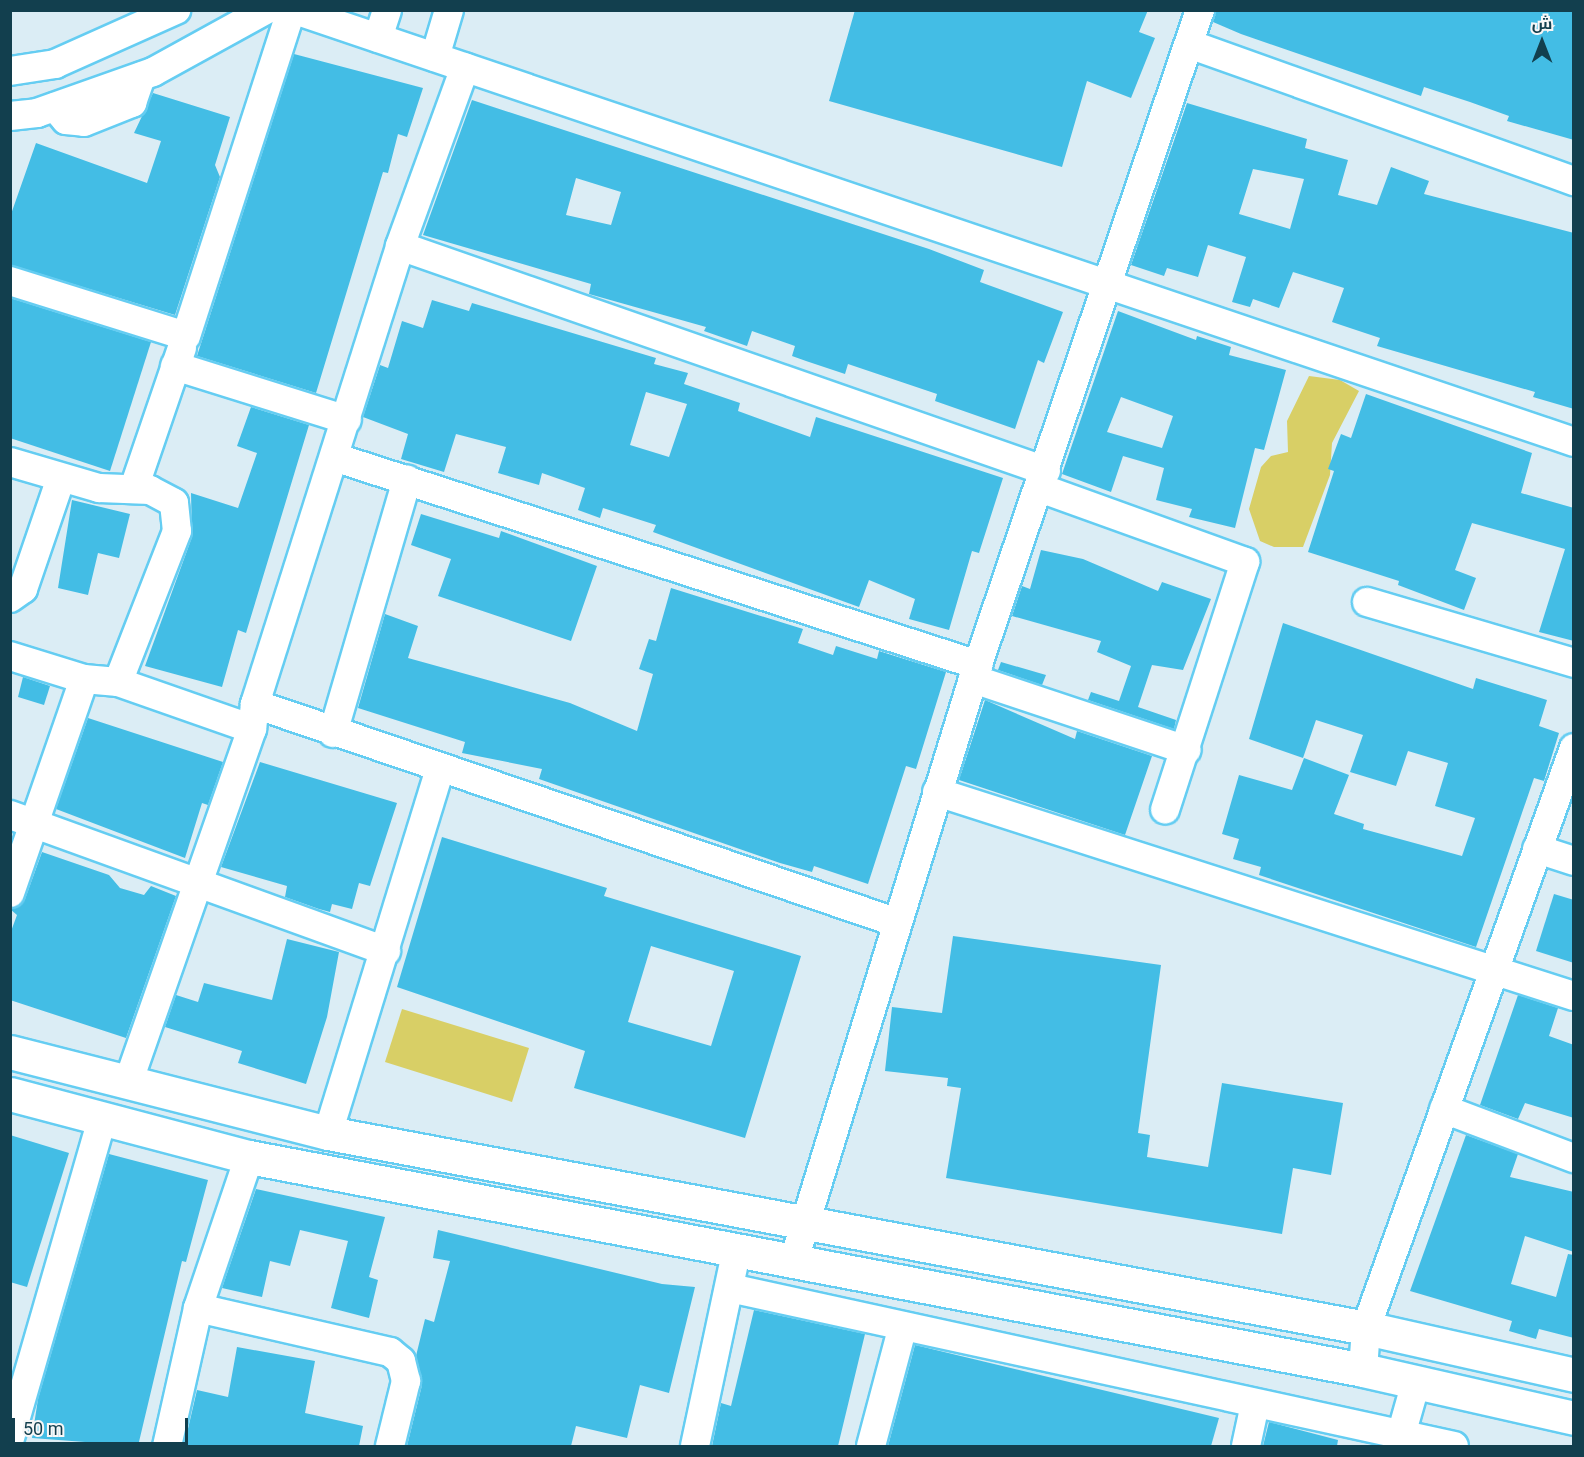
<!DOCTYPE html>
<html>
<head>
<meta charset="utf-8">
<style>
	body { margin:0 }
	#map { position:relative; width:1584px; height:1457px; overflow:hidden; background:#dbedf5; font-family:Roboto,Cairo,sans-serif }
	div>[style] { position:absolute }
	[style*='--x'] { left:calc(var(--x)*1px); top:calc(var(--y)*1px); width:calc(var(--w)*1px); rotate:calc(var(--a)*1deg) }
	.green>* { inset:0; background:#d8cf66 }
	.building>* { inset:0; background:#43bde5 }
	.roads { filter:drop-shadow(2px 0 #65cdf2) drop-shadow(-2px 0 #65cdf2) drop-shadow(0 2px #65cdf2) drop-shadow(0 -2px #65cdf2) }
	.minor>* { height:28px; margin:-14px; padding:0 14px; transform-origin:14px; border-radius:14px; background:#fff }
	.major>* { height:33px; margin:-16.5px; padding:0 16.5px; transform-origin:16.5px; border-radius:16.5px; background:#fff }
	span { translate:-50% -50%; white-space:nowrap; text-align:center; line-height:1.15; -webkit-text-stroke:6px #f7f7f7; paint-order:stroke }
	.frame { position:absolute; inset:0; border:12px solid #123f4e; pointer-events:none }
	.north { position:absolute; left:1512px; top:12px; width:60px; height:60px; -webkit-text-stroke:4px #f7f7f7; paint-order:stroke; rotate:0deg; font-size:16px; font-weight:700; line-height:24px; text-align:center; color:#123f4e }
	.north::after { content:''; display:block; margin:auto; width:21px; height:27px; background:#123f4e; clip-path:polygon(50% 0,100% 100%,50% 72%,0 100%) }
	.scale { position:absolute; left:12px; top:1418px; width:176px; height:27px; box-sizing:border-box; border:3px solid #123f4e; border-top:0; padding-left:8px; font-size:18px; line-height:21px; white-space:nowrap; color:#123f4e; -webkit-text-stroke:4px #f7f7f7; paint-order:stroke }
</style>
</head>
<body>
<div id="map">
	<div class="green">
		<i style="clip-path:polygon(1309px 376px,1340px 380px,1359px 391px,1332px 443px,1330px 475px,1303px 547px,1274px 547px,1260px 541px,1249px 509px,1261px 467px,1271px 456px,1288px 452px,1287px 421px)"></i>
		<i style="clip-path:polygon(402px 1009px,529px 1048px,512px 1102px,385px 1062px)"></i>
	</div>
	<div class="building">
		<i style="clip-path:polygon(855px 10px,1148px 10px,1139px 32px,1155px 38px,1131px 98px,1087px 81px,1062px 167px,829px 101px)"></i>
		<i style="clip-path:polygon(1216px 10px,1574px 10px,1574px 140px,1507px 121px,1509px 116px,1470px 102px,1424px 87px,1421px 96px,1241px 34px,1213px 22px)"></i>
		<i style="clip-path:polygon(294px 54px,423px 88px,407px 137px,398px 134px,388px 173px,383px 172px,316px 393px,197px 356px)"></i>
		<i style="clip-path:polygon(153px 93px,230px 117px,215px 165px,220px 177px,175px 315px,10px 265px,10px 217px,36px 143px,147px 183px,161px 141px,134px 133px)"></i>
		<i style="clip-path:polygon(evenodd,472px 100px,929px 249px,984px 270px,980px 282px,1063px 312px,1044px 363px,1038px 360px,1015px 429px,935px 401px,937px 394px,848px 364px,845px 374px,806px 361px,792px 356px,795px 346px,752px 331px,747px 346px,704px 331px,706px 327px,589px 294px,591px 284px,423px 235px,472px 100px,576px 178px,621px 192px,611px 225px,566px 215px,576px 178px)"></i>
		<i style="clip-path:polygon(evenodd,1187px 103px,1307px 139px,1305px 148px,1348px 160px,1338px 195px,1377px 205px,1391px 167px,1429px 181px,1424px 194px,1574px 233px,1574px 409px,1533px 397px,1535px 392px,1377px 346px,1380px 338px,1332px 322px,1344px 288px,1293px 272px,1279px 308px,1253px 299px,1250px 307px,1232px 302px,1246px 257px,1208px 245px,1198px 277px,1167px 268px,1164px 276px,1131px 265px,1187px 103px,1253px 169px,1304px 179px,1290px 229px,1239px 214px,1253px 169px)"></i>
		<i style="clip-path:polygon(10px 298px,151px 342px,110px 471px,10px 438px)"></i>
		<i style="clip-path:polygon(evenodd,432px 300px,469px 311px,472px 303px,656px 358px,654px 364px,688px 373px,684px 384px,740px 403px,738px 411px,810px 437px,816px 417px,1003px 478px,979px 553px,972px 551px,949px 630px,909px 619px,915px 599px,869px 580px,859px 607px,653px 532px,656px 525px,603px 508px,600px 518px,578px 510px,585px 488px,542px 473px,539px 485px,498px 473px,506px 447px,456px 434px,444px 472px,401px 459px,408px 434px,363px 417px,380px 365px,388px 368px,402px 321px,423px 328px,432px 300px,646px 392px,687px 404px,669px 457px,630px 445px,646px 392px)"></i>
		<i style="clip-path:polygon(evenodd,1118px 311px,1196px 340px,1197px 336px,1231px 347px,1229px 355px,1286px 370px,1264px 450px,1255px 448px,1235px 528px,1189px 517px,1192px 509px,1156px 500px,1164px 468px,1123px 456px,1111px 492px,1062px 474px,1118px 311px,1121px 397px,1173px 416px,1162px 448px,1107px 432px,1121px 397px)"></i>
		<i style="clip-path:polygon(1366px 394px,1532px 453px,1521px 493px,1574px 508px,1574px 641px,1539px 632px,1565px 549px,1472px 523px,1455px 570px,1476px 578px,1464px 610px,1398px 585px,1399px 581px,1308px 552px,1334px 471px,1328px 469px,1341px 434px,1351px 438px)"></i>
		<i style="clip-path:polygon(251px 407px,309px 425px,246px 633px,238px 630px,222px 687px,145px 666px,192px 537px,191px 493px,238px 508px,257px 453px,237px 446px)"></i>
		<i style="clip-path:polygon(72px 500px,130px 514px,119px 558px,98px 553px,88px 595px,58px 588px)"></i>
		<i style="clip-path:polygon(421px 514px,499px 538px,501px 531px,597px 566px,571px 641px,438px 596px,451px 559px,411px 545px)"></i>
		<i style="clip-path:polygon(1041px 550px,1083px 559px,1158px 591px,1162px 582px,1211px 599px,1183px 670px,1152px 665px,1138px 707px,1176px 720px,1174px 729px,1088px 700px,1091px 692px,1119px 701px,1131px 666px,1097px 652px,1101px 641px,1012px 616px,1022px 586px,1030px 589px)"></i>
		<i style="clip-path:polygon(671px 588px,803px 629px,798px 643px,833px 655px,836px 646px,877px 659px,879px 651px,946px 672px,916px 769px,906px 766px,868px 884px,814px 866px,812px 872px,780px 863px,539px 779px,542px 769px,462px 753px,465px 742px,358px 708px,385px 614px,418px 626px,408px 658px,570px 703px,637px 731px,653px 674px,639px 669px,649px 639px,656px 641px)"></i>
		<i style="clip-path:polygon(1283px 623px,1473px 689px,1476px 678px,1547px 700px,1539px 726px,1559px 733px,1544px 781px,1534px 778px,1476px 947px,1259px 875px,1261px 867px,1233px 859px,1239px 839px,1222px 834px,1239px 775px,1292px 790px,1304px 758px,1349px 775px,1334px 814px,1364px 824px,1363px 829px,1462px 856px,1475px 818px,1435px 806px,1448px 763px,1408px 751px,1396px 786px,1350px 772px,1363px 735px,1316px 720px,1303px 758px,1249px 739px)"></i>
		<i style="clip-path:polygon(1001px 662px,1046px 675px,1042px 685px,998px 670px)"></i>
		<i style="clip-path:polygon(23px 677px,50px 686px,44px 705px,18px 697px)"></i>
		<i style="clip-path:polygon(985px 700px,1075px 739px,1077px 731px,1152px 756px,1125px 835px,959px 780px)"></i>
		<i style="clip-path:polygon(88px 718px,223px 762px,208px 805px,202px 803px,185px 858px,56px 809px)"></i>
		<i style="clip-path:polygon(260px 762px,397px 803px,370px 886px,359px 883px,352px 909px,332px 904px,330px 912px,319px 909px,285px 897px,287px 886px,221px 867px)"></i>
		<i style="clip-path:polygon(evenodd,442px 837px,607px 888px,604px 896px,801px 956px,745px 1138px,574px 1088px,585px 1051px,397px 987px,442px 837px,651px 946px,734px 971px,711px 1046px,628px 1022px,651px 946px)"></i>
		<i style="clip-path:polygon(42px 852px,109px 875px,120px 888px,144px 895px,151px 886px,176px 896px,126px 1038px,10px 1000px,10px 934px,17px 915px,10px 909px,25px 899px)"></i>
		<i style="clip-path:polygon(1554px 894px,1574px 900px,1574px 963px,1536px 951px)"></i>
		<i style="clip-path:polygon(953px 936px,1161px 965px,1138px 1133px,1150px 1135px,1147px 1157px,1208px 1167px,1222px 1083px,1343px 1103px,1331px 1175px,1293px 1168px,1282px 1234px,946px 1178px,961px 1088px,947px 1086px,948px 1078px,885px 1071px,892px 1007px,942px 1013px)"></i>
		<i style="clip-path:polygon(287px 939px,339px 952px,327px 1017px,306px 1084px,238px 1063px,242px 1051px,165px 1027px,176px 995px,198px 1002px,204px 983px,272px 1000px)"></i>
		<i style="clip-path:polygon(1518px 995px,1558px 1008px,1549px 1036px,1574px 1045px,1574px 1118px,1525px 1103px,1518px 1119px,1480px 1105px)"></i>
		<i style="clip-path:polygon(10px 1135px,69px 1153px,27px 1287px,10px 1282px)"></i>
		<i style="clip-path:polygon(1466px 1135px,1518px 1154px,1510px 1177px,1574px 1192px,1574px 1252px,1525px 1236px,1511px 1284px,1556px 1297px,1568px 1254px,1574px 1255px,1574px 1338px,1539px 1329px,1536px 1339px,1509px 1331px,1512px 1321px,1410px 1291px)"></i>
		<i style="clip-path:polygon(109px 1154px,208px 1180px,186px 1262px,182px 1261px,138px 1446px,32px 1438px,38px 1399px)"></i>
		<i style="clip-path:polygon(256px 1189px,385px 1217px,369px 1277px,378px 1280px,369px 1318px,331px 1308px,348px 1241px,300px 1230px,290px 1266px,270px 1261px,262px 1297px,222px 1288px)"></i>
		<i style="clip-path:polygon(438px 1230px,662px 1284px,695px 1287px,669px 1393px,640px 1385px,627px 1438px,576px 1426px,571px 1446px,407px 1446px,422px 1385px,416px 1356px,425px 1319px,434px 1322px,450px 1261px,433px 1258px)"></i>
		<i style="clip-path:polygon(754px 1310px,865px 1334px,838px 1446px,712px 1446px,721px 1403px,731px 1406px)"></i>
		<i style="clip-path:polygon(915px 1345px,1219px 1418px,1211px 1446px,888px 1446px)"></i>
		<i style="clip-path:polygon(237px 1347px,315px 1361px,305px 1413px,363px 1426px,359px 1446px,184px 1446px,197px 1390px,228px 1397px)"></i>
		<i style="clip-path:polygon(1269px 1422px,1338px 1440px,1337px 1446px,1263px 1446px)"></i>
	</div>
	<div class="roads">
		<div class="minor">
			<i style="--x:295;--y:10;--w:1350;--a:18.66"></i>
			<i style="--x:378;--y:38;--w:29;--a:-72"></i>
			<i style="--x:1189;--y:44;--w:409;--a:19.6"></i>
			<i style="--x:435;--y:57;--w:49;--a:-73.4"></i>
			<i style="--x:10;--y:71;--w:46;--a:-8.8"></i>
			<i style="--x:55;--y:64;--w:133;--a:-24.1"></i>
			<i style="--x:55;--y:107;--w:17;--a:50"></i>
			<i style="--x:66;--y:120;--w:18;--a:6"></i>
			<i style="--x:84;--y:122;--w:52;--a:-21.6"></i>
			<i style="--x:132;--y:103;--w:28;--a:-71"></i>
			<i style="--x:10;--y:116;--w:27;--a:-6"></i>
			<i style="--x:37;--y:113;--w:123;--a:-19.5"></i>
			<i style="--x:153;--y:72;--w:129;--a:-28.8"></i>
			<i style="--x:400;--y:246;--w:684;--a:19.2"></i>
			<i style="--x:10;--y:281;--w:184;--a:17.4"></i>
			<i style="--x:186;--y:336;--w:342;--a:-72.1"></i>
			<i style="--x:175;--y:366;--w:180;--a:17.4"></i>
			<i style="--x:337;--y:458;--w:674;--a:17.9"></i>
			<i style="--x:10;--y:462;--w:93;--a:16.3"></i>
			<i style="--x:99;--y:488;--w:51;--a:2.2"></i>
			<i style="--x:150;--y:490;--w:27;--a:28"></i>
			<i style="--x:174;--y:503;--w:28;--a:84"></i>
			<i style="--x:177;--y:531;--w:162;--a:111.3"></i>
			<i style="--x:134;--y:488;--w:148;--a:-71.1"></i>
			<i style="--x:1040;--y:488;--w:218;--a:19.8"></i>
			<i style="--x:1245;--y:562;--w:260;--a:107.9"></i>
			<i style="--x:10;--y:598;--w:16;--a:-35"></i>
			<i style="--x:23;--y:589;--w:117;--a:-71.1"></i>
			<i style="--x:1367;--y:602;--w:216;--a:16.4"></i>
			<i style="--x:10;--y:656;--w:77;--a:17.3"></i>
			<i style="--x:84;--y:679;--w:34;--a:5"></i>
			<i style="--x:118;--y:682;--w:142;--a:19.3"></i>
			<i style="--x:973;--y:679;--w:225;--a:18.4"></i>
			<i style="--x:255;--y:704;--w:676;--a:18.81"></i>
			<i style="--x:333;--y:733;--w:264;--a:-73.7"></i>
			<i style="--x:937;--y:792;--w:669;--a:17.76"></i>
			<i style="--x:10;--y:815;--w:400;--a:19.9"></i>
			<i style="--x:1537;--y:849;--w:39;--a:18"></i>
			<i style="--x:10;--y:893;--w:226;--a:-70.9"></i>
			<i style="--x:129;--y:1080;--w:372;--a:-70.7"></i>
			<i style="--x:252;--y:729;--w:25;--a:-83"></i>
			<i style="--x:255;--y:704;--w:480;--a:-72.4"></i>
			<i style="--x:400;--y:246;--w:190;--a:-70"></i>
			<i style="--x:1444;--y:1109;--w:139;--a:20.7"></i>
			<i style="--x:328;--y:1133;--w:381;--a:-72.9"></i>
			<i style="--x:793;--y:1263;--w:611;--a:-72.87"></i>
			<i style="--x:973;--y:679;--w:706;--a:-71.26"></i>
			<i style="--x:730;--y:1288;--w:741;--a:12.31"></i>
			<i style="--x:198;--y:1308;--w:197;--a:12.9"></i>
			<i style="--x:390;--y:1352;--w:14;--a:39"></i>
			<i style="--x:401;--y:1361;--w:21;--a:76"></i>
			<i style="--x:406;--y:1381;--w:67;--a:103.8"></i>
			<i style="--x:1363;--y:1370;--w:42;--a:-85.9"></i>
			<i style="--x:1366;--y:1328;--w:616;--a:-70.27"></i>
			<i style="--x:1401;--y:1435;--w:51;--a:-74.1"></i>
			<i style="--x:10;--y:1438;--w:331;--a:-73.9"></i>
			<i style="--x:167;--y:1446;--w:141;--a:-77.3"></i>
			<i style="--x:198;--y:1308;--w:159;--a:-71.3"></i>
			<i style="--x:695;--y:1446;--w:197;--a:-78"></i>
			<i style="--x:871;--y:1446;--w:124;--a:-75.1"></i>
			<i style="--x:1246;--y:1446;--w:43;--a:-77.9"></i>
		</div>
		<div class="major">
			<i style="--x:10;--y:1052;--w:328;--a:14.3"></i>
			<i style="--x:328;--y:1133;--w:1056;--a:10.64"></i>
			<i style="--x:1366;--y:1328;--w:213;--a:12.7"></i>
			<i style="--x:10;--y:1094;--w:247;--a:14.8"></i>
			<i style="--x:249;--y:1157;--w:1134;--a:10.82"></i>
			<i style="--x:1363;--y:1370;--w:216;--a:12.8"></i>
		</div>
	</div>
	<div class="frame"></div>
	<div class="north">ش</div>
	<div class="scale">50 m</div>
</div>
</body>
</html>
